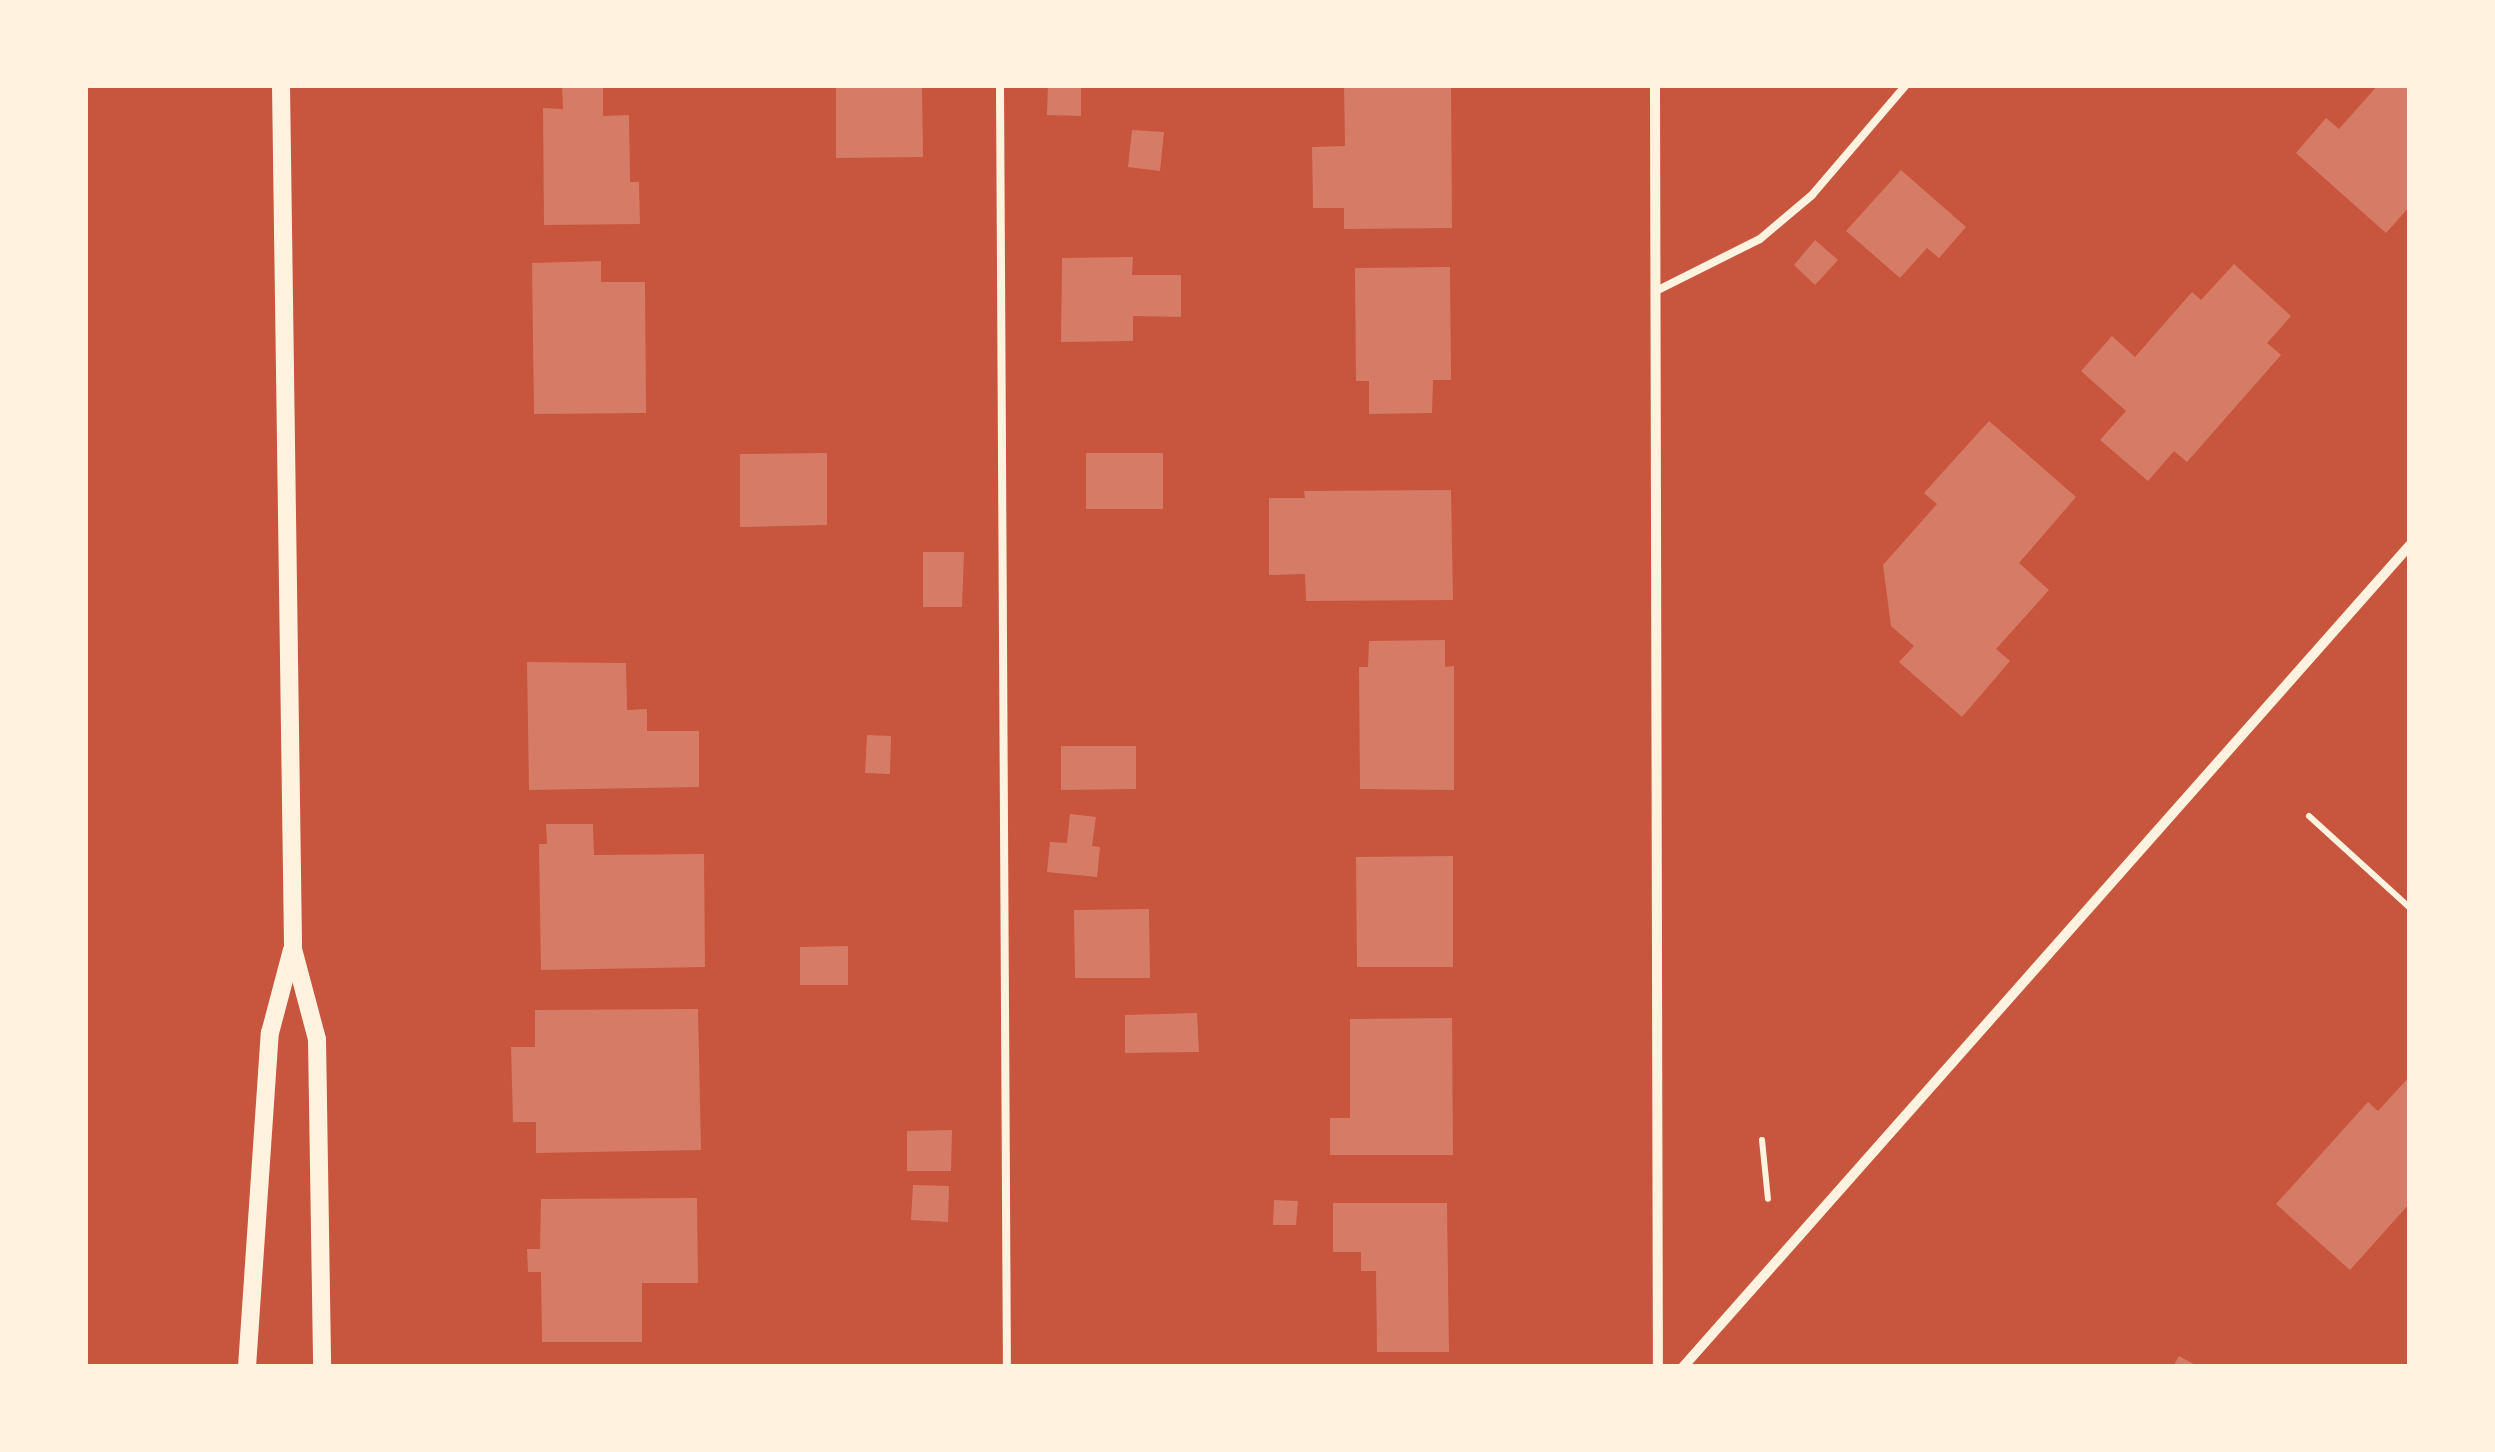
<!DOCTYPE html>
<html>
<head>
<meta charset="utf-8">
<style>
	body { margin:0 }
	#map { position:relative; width:2495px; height:1452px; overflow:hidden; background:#c8553d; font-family:Roboto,sans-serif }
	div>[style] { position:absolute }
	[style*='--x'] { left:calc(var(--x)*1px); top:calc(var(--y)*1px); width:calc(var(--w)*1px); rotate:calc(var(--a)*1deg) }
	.building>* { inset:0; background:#d67c66 }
	.path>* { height:6px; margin:-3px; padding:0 3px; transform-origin:3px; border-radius:3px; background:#fff3e0 }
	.service>* { height:8px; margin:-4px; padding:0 4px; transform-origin:4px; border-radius:4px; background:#fff3e0 }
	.minor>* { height:10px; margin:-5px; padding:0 5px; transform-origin:5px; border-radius:5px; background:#fff3e0 }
	.tertiary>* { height:18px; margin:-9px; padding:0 9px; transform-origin:9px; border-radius:9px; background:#fff3e0 }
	span { translate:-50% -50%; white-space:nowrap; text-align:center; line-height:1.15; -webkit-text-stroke:9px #fff3e0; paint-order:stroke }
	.frame { position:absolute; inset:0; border:88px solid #fff3e0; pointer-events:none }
</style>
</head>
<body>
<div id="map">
	<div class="building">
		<i style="clip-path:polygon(562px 85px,603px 85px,603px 116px,629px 115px,630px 182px,639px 182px,640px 224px,544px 225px,543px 108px,563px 109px)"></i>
		<i style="clip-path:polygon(836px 85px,922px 85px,923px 157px,836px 158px)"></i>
		<i style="clip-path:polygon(1048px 85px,1081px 85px,1081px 116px,1047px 115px)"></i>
		<i style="clip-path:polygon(1344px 85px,1451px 85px,1452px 228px,1344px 229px,1344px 208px,1313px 208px,1312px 147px,1345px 146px)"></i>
		<i style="clip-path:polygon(2378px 85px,2410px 85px,2410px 206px,2386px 233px,2296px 153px,2326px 118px,2339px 129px)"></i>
		<i style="clip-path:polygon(1132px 130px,1164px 132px,1160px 171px,1128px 167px)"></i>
		<i style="clip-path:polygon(1901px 170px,1966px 227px,1939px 258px,1927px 248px,1900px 278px,1846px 231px)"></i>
		<i style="clip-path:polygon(1815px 240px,1838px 260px,1815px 285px,1794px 265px)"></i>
		<i style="clip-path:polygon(1133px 257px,1132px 275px,1181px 275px,1181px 317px,1133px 316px,1133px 341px,1061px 342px,1062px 258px)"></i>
		<i style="clip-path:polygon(601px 261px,601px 282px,645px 282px,646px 413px,534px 414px,532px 263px)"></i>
		<i style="clip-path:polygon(2234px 264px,2291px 316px,2267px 343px,2281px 355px,2187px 462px,2174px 451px,2148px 481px,2100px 440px,2126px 411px,2081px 371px,2112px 336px,2135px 357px,2192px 292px,2201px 300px)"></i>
		<i style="clip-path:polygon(1450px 267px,1451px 380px,1433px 380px,1432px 413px,1369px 414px,1369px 381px,1356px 381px,1355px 268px)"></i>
		<i style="clip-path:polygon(1989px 421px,2076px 497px,2019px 563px,2049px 590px,1996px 649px,2010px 661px,1962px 717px,1899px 662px,1914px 646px,1891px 626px,1883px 565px,1937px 504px,1924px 493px)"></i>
		<i style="clip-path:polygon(827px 453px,827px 525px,740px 527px,740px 454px)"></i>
		<i style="clip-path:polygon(1086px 453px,1163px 453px,1163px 509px,1086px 509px)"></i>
		<i style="clip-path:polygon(1451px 490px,1453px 600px,1306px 601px,1305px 574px,1269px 575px,1269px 498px,1305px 498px,1304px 491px)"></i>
		<i style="clip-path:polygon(923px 552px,964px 552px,962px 607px,923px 607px)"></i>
		<i style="clip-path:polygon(1445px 640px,1445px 667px,1454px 666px,1454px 790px,1360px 789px,1359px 667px,1368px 667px,1369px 641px)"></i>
		<i style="clip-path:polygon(527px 662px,626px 663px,627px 710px,647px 709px,647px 731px,699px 731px,699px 787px,529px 790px)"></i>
		<i style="clip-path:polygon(867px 735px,891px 736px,890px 774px,865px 773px)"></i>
		<i style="clip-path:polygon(1061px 746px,1136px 746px,1136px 789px,1061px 790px)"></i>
		<i style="clip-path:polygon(1070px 814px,1096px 817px,1092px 846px,1100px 847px,1097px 877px,1047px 872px,1050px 842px,1067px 843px)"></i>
		<i style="clip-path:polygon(546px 824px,593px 824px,594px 855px,704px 854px,705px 967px,541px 970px,539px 844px,547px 844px)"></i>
		<i style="clip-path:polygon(1453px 856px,1453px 967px,1357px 967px,1356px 857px)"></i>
		<i style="clip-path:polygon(1149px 909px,1150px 978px,1075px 978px,1074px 910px)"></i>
		<i style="clip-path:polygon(848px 946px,848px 985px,800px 985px,800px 947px)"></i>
		<i style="clip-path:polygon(698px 1009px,701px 1150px,536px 1153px,536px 1122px,513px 1122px,511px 1047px,535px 1047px,535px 1010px)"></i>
		<i style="clip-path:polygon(1197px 1013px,1199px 1052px,1125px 1053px,1125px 1015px)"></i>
		<i style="clip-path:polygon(1452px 1018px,1453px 1155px,1330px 1155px,1330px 1118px,1350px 1118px,1350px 1019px)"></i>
		<i style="clip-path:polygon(2410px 1076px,2410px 1203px,2350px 1270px,2276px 1204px,2368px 1102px,2378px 1111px)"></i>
		<i style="clip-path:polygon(952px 1130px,951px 1171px,907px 1171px,907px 1131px)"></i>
		<i style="clip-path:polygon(913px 1185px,949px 1186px,948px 1222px,911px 1220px)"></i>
		<i style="clip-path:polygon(697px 1198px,698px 1283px,642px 1283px,642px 1342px,542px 1342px,541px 1272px,528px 1272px,527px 1249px,540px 1249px,541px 1199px)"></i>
		<i style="clip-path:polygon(1274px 1200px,1298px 1201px,1296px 1225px,1273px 1225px)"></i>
		<i style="clip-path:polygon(1333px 1203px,1447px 1203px,1449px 1352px,1377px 1352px,1376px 1271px,1361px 1271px,1361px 1252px,1333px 1252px)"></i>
		<i style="clip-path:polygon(2179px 1356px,2199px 1367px,2173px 1367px)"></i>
	</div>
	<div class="path">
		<i style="--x:2309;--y:816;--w:137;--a:42.3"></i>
		<i style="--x:1762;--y:1140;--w:59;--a:84.2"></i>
	</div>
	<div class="service">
		<i style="--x:1000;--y:85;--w:1282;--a:89.69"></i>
		<i style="--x:1656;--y:291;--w:116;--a:-26.6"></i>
		<i style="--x:1760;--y:239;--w:68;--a:-40.2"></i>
		<i style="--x:1812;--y:195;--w:145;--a:-49.5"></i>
	</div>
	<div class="minor">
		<i style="--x:1655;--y:85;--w:1282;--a:89.87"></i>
		<i style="--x:1683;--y:1367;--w:1097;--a:-48.51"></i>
	</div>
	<div class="tertiary">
		<i style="--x:281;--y:85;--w:864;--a:89.2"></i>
		<i style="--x:293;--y:949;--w:93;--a:75.1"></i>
		<i style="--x:317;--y:1039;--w:328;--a:89.1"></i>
		<i style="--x:247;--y:1367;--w:335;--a:-86.1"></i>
		<i style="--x:270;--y:1033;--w:86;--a:-75.2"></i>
	</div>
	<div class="frame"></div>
</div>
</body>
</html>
